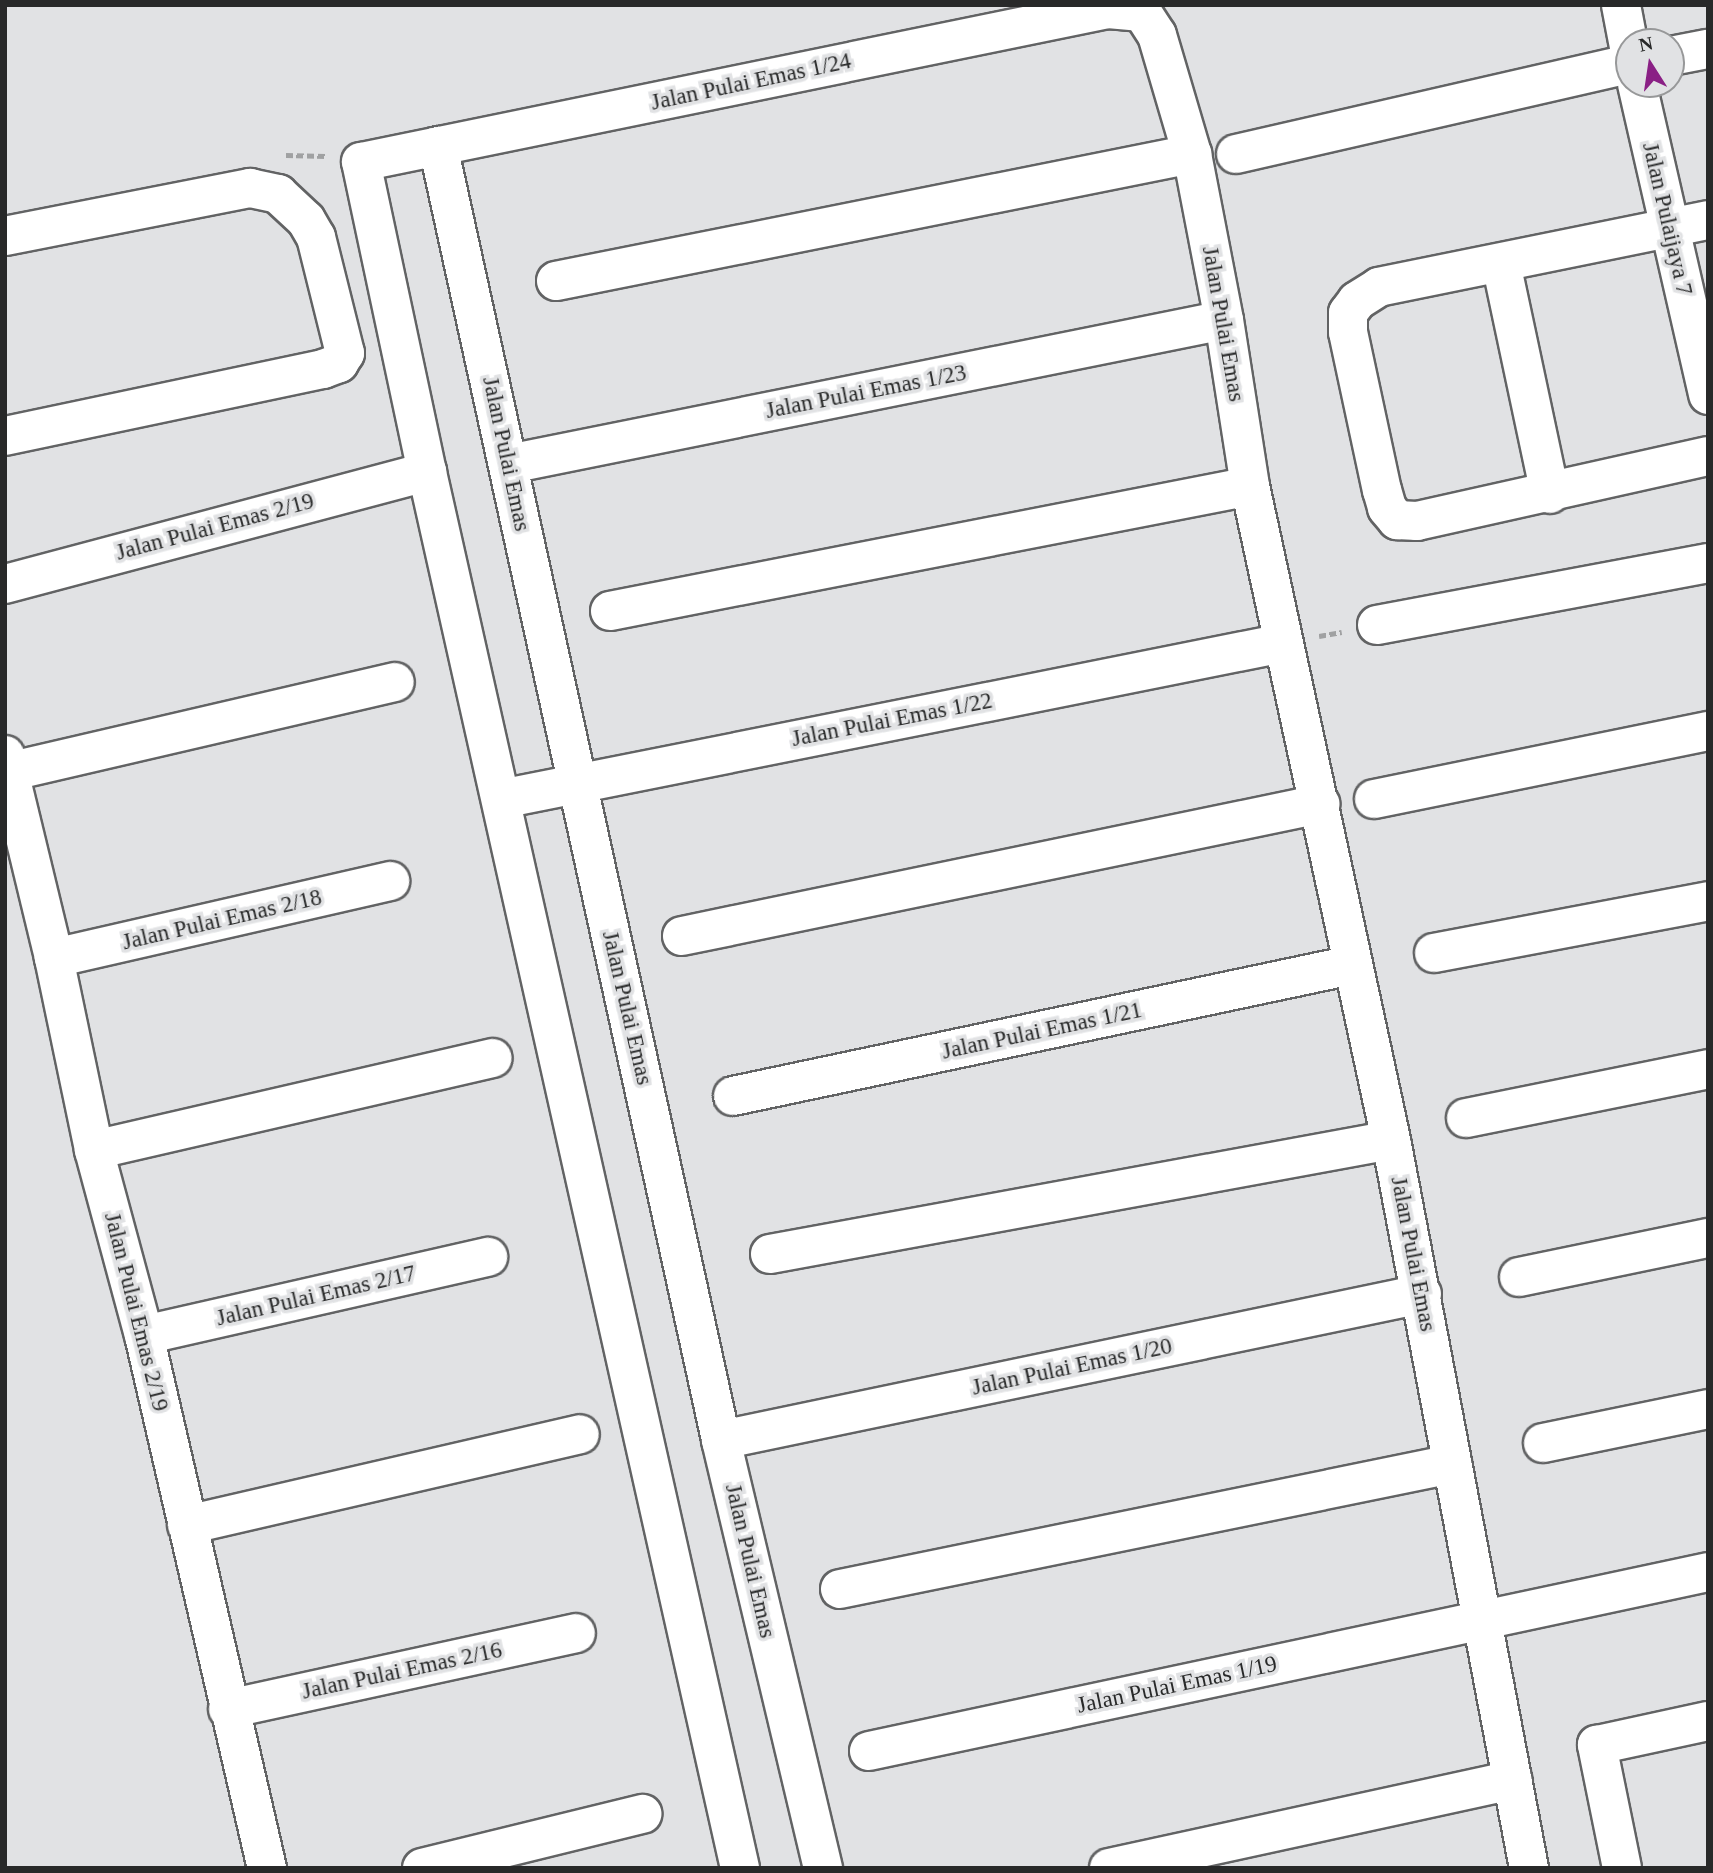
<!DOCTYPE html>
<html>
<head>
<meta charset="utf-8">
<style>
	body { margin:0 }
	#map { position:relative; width:1713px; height:1873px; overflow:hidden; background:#e1e2e4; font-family:Georgia,serif }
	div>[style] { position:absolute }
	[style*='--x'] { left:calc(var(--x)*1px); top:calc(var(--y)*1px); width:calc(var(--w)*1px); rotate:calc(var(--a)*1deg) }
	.path>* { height:4.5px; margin-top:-2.25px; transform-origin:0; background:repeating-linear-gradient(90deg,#a0a1a2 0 7px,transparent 0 10.5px) }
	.roads { filter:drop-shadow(2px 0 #626364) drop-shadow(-2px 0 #626364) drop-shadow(0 2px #626364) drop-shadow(0 -2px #626364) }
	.minor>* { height:38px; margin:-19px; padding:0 19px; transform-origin:19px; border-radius:19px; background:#fff }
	span { translate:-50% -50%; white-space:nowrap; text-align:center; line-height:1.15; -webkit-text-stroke:7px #e1e2e4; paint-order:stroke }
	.street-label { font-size:23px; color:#282929 }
	.frame { position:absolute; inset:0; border:7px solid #282929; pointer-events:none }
	.north { position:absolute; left:1615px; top:28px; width:70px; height:70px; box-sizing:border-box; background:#e1e2e4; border:2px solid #979899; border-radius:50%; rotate:348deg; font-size:19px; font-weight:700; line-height:28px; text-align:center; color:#282929 }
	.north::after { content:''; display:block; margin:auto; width:24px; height:32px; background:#8a2085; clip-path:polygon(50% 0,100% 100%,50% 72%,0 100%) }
</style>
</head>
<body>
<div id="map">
	<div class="path">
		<i style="--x:286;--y:155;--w:40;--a:1.4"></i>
		<i style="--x:1319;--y:636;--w:23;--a:-10"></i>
	</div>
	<div class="roads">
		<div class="minor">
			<i style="--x:1621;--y:5;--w:43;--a:79.2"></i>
			<i style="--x:1671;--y:56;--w:38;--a:-11"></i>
			<i style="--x:1637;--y:84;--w:319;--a:77.1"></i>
			<i style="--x:438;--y:146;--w:1325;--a:77.66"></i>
			<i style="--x:721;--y:1440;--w:440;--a:76.6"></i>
			<i style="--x:1236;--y:154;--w:403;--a:-12.9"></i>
			<i style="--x:1708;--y:220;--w:336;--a:168.5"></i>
			<i style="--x:1379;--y:287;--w:26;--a:148"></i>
			<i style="--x:1357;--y:301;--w:15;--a:127"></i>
			<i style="--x:1348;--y:313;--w:19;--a:90"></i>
			<i style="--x:1348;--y:332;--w:162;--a:77.9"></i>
			<i style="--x:1382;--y:490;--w:19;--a:74"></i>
			<i style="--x:1387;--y:508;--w:16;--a:50"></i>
			<i style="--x:1397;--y:520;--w:20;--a:3"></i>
			<i style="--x:1417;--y:521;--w:298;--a:-12.6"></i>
			<i style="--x:5;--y:236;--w:250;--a:-11.1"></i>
			<i style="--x:250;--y:188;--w:29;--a:12"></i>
			<i style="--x:278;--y:194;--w:38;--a:43"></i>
			<i style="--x:306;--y:220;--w:20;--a:60"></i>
			<i style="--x:316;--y:237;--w:120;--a:76"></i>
			<i style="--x:345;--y:353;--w:12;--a:121"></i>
			<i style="--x:339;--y:363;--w:17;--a:159"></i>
			<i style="--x:323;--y:369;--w:325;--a:168.1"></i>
			<i style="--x:1501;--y:263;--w:236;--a:78"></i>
			<i style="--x:556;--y:281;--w:649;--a:-11.29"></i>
			<i style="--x:509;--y:464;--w:729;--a:-11.39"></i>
			<i style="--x:5;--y:584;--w:437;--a:-14.9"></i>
			<i style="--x:610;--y:611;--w:652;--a:-11.05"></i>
			<i style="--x:1377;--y:625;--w:337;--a:-10.6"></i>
			<i style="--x:5;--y:755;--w:209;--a:76.4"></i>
			<i style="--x:54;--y:958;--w:196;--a:78.2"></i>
			<i style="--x:94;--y:1150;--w:192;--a:74.9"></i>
			<i style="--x:144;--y:1335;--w:547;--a:77.01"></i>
			<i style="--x:8;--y:772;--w:397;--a:-13.1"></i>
			<i style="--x:501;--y:799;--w:797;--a:-11.28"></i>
			<i style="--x:1374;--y:799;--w:341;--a:-11.5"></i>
			<i style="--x:682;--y:936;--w:652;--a:-11.69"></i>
			<i style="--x:1434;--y:953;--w:279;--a:-10.7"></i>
			<i style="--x:54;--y:958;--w:345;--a:-12.9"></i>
			<i style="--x:733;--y:1096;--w:633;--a:-11.95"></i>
			<i style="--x:1466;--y:1118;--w:247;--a:-11.4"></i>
			<i style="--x:94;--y:1150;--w:409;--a:-13"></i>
			<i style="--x:770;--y:1254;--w:631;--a:-10.4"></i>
			<i style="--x:1519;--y:1277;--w:193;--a:-11.7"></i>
			<i style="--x:144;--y:1335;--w:353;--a:-12.8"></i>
			<i style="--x:721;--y:1440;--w:716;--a:-11.77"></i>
			<i style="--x:1543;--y:1443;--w:168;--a:-11.6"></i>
			<i style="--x:187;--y:1525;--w:403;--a:-13"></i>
			<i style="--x:840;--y:1589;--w:625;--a:-11.54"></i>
			<i style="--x:228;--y:1709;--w:356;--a:-12.3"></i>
			<i style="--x:869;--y:1751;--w:858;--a:-12.04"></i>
			<i style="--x:422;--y:1868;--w:227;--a:-13.8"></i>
			<i style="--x:740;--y:1868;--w:1431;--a:-102.64"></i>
			<i style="--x:427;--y:472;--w:317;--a:-102"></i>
			<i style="--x:361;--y:162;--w:763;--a:-11.58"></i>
			<i style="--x:1108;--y:9;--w:34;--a:5"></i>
			<i style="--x:1142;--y:12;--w:27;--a:57"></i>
			<i style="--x:1157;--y:35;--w:124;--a:73.6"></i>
			<i style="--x:1192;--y:154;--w:169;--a:79.1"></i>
			<i style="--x:1224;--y:320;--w:168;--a:81.1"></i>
			<i style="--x:1250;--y:486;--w:669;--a:77.83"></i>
			<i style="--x:1391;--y:1140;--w:741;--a:79.27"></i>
			<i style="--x:1109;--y:1868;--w:413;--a:-12.3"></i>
			<i style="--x:1622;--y:1868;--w:126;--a:-101.5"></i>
			<i style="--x:1597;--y:1745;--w:114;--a:-12.2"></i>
		</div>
	</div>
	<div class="street-label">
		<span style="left:751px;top:82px;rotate:-12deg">Jalan Pulai Emas 1/24</span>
		<span style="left:1667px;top:219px;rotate:77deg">Jalan Pulaijaya 7</span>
		<span style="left:1223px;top:324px;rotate:80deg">Jalan Pulai Emas</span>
		<span style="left:866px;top:392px;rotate:-11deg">Jalan Pulai Emas 1/23</span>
		<span style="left:506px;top:454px;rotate:78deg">Jalan Pulai Emas</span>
		<span style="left:215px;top:527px;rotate:-15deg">Jalan Pulai Emas 2/19</span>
		<span style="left:892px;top:720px;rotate:-11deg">Jalan Pulai Emas 1/22</span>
		<span style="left:222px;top:920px;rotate:-13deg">Jalan Pulai Emas 2/18</span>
		<span style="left:627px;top:1008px;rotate:77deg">Jalan Pulai Emas</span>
		<span style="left:1042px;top:1031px;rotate:-12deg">Jalan Pulai Emas 1/21</span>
		<span style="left:1413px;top:1254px;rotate:79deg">Jalan Pulai Emas</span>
		<span style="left:316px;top:1296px;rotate:-13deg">Jalan Pulai Emas 2/17</span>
		<span style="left:136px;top:1312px;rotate:76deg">Jalan Pulai Emas 2/19</span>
		<span style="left:1072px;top:1367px;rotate:-12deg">Jalan Pulai Emas 1/20</span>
		<span style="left:750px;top:1561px;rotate:77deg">Jalan Pulai Emas</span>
		<span style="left:402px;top:1671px;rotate:-12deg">Jalan Pulai Emas 2/16</span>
		<span style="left:1177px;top:1685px;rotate:-12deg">Jalan Pulai Emas 1/19</span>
	</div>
	<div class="frame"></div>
	<div class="north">N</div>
</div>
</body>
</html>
